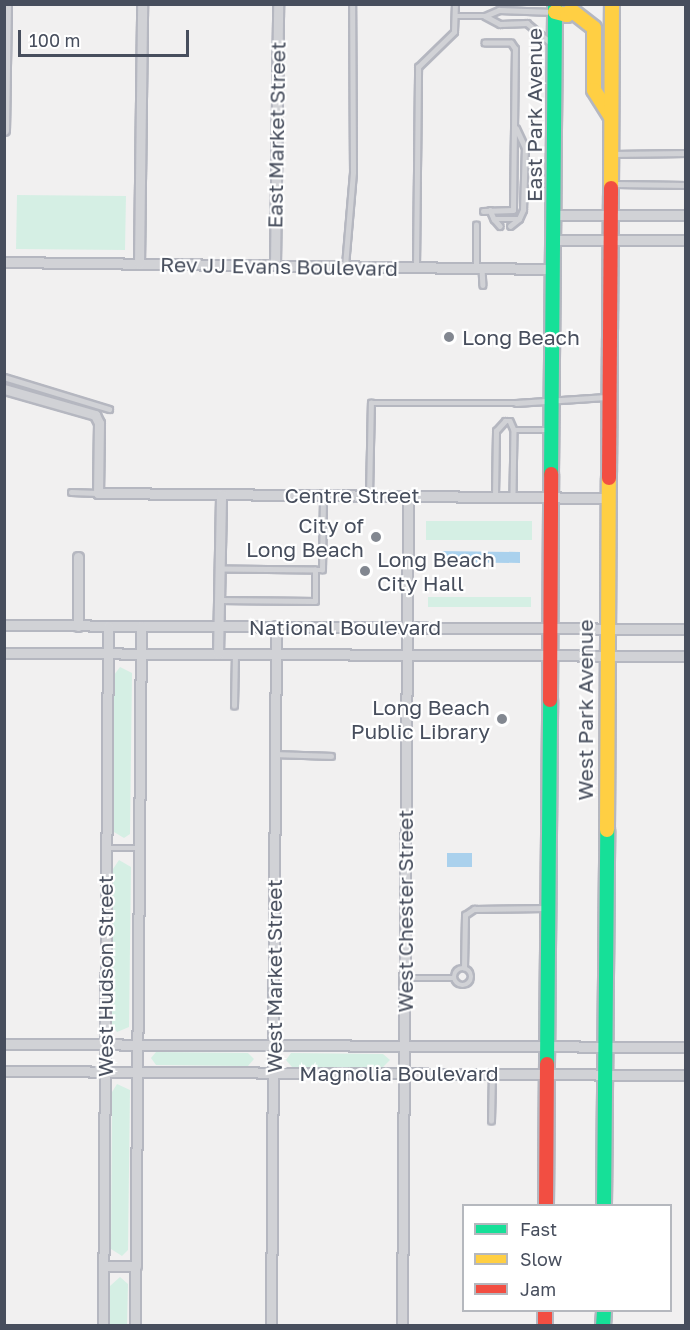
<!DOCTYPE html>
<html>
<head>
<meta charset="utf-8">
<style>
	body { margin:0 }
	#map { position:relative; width:690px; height:1330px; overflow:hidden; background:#f1f0f0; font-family:"Golos Text",sans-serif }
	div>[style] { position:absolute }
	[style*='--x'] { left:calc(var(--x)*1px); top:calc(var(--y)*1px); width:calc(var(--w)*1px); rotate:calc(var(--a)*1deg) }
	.green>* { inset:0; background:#d5efe4 }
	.water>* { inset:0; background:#aad1ed }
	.roads { filter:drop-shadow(2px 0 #b5b7c0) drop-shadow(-2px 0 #b5b7c0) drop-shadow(0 2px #b5b7c0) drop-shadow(0 -2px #b5b7c0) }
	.lane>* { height:4.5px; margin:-2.25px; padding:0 2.25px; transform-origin:2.25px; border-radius:2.25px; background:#d1d2d6 }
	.lane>.ring { margin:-2.25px; padding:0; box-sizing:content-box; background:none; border:4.5px solid #d1d2d6; border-radius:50% }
	.street>* { height:9px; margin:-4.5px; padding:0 4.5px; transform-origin:4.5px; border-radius:4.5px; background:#d1d2d6 }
	.fast>* { height:14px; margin:-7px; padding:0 7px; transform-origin:7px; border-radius:7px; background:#16e098 }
	.slow>* { height:14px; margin:-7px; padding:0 7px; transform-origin:7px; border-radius:7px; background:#ffcf43 }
	.jam>* { height:14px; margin:-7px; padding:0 7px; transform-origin:7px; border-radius:7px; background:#f24e42 }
	.dots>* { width:16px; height:16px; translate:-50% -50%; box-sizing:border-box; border:3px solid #fff; border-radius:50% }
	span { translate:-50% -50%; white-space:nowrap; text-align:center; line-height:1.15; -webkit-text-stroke:4.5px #fff; paint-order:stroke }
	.street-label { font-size:21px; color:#474e5d }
	.poi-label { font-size:21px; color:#474e5d }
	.left { translate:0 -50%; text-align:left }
	.right { translate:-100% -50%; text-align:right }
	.frame { position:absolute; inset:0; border:6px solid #474e5d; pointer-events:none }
	.legend { position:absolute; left:462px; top:1204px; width:210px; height:108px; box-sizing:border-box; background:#fff; border:2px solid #b5b8be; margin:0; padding:8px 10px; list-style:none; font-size:18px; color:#474e5d }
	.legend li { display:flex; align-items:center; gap:12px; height:30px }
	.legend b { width:30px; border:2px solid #b5b8be }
	.scale { position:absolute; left:18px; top:30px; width:171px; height:27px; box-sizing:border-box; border:3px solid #474e5d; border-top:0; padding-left:8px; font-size:18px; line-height:21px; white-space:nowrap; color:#474e5d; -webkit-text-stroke:4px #fff; paint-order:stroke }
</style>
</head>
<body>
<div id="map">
	<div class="green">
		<i style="clip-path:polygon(17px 195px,126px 196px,125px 250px,16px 249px)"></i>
		<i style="clip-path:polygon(426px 521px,532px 521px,532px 540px,426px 540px)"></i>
		<i style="clip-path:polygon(428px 597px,531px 597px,531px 607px,428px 607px)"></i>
		<i style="clip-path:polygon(120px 667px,132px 673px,130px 834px,124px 838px,114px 832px,114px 675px)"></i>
		<i style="clip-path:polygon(119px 860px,131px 867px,129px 1027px,117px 1032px,112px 1026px,113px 869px)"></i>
		<i style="clip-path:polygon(156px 1052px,248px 1053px,254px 1059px,248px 1066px,156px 1065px,151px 1058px)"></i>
		<i style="clip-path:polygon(291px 1053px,383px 1054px,390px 1060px,383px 1067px,292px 1067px,286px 1060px)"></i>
		<i style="clip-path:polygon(117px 1084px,130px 1090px,128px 1250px,122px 1256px,111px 1249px,112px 1092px)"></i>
		<i style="clip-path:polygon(120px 1277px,128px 1284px,127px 1325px,110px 1325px,110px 1286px)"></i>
	</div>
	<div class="water">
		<i style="clip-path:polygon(438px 551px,520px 552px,520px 563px,437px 562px)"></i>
		<i style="clip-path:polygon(447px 853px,472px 853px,472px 867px,447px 867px)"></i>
	</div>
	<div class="roads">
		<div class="lane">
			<i style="--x:455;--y:16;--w:30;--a:0"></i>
			<i style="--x:485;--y:16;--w:15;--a:-23"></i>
			<i style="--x:499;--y:10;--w:54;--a:2.1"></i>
			<i style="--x:485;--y:16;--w:17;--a:28"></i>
			<i style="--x:500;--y:24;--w:27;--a:-2"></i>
			<i style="--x:527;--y:23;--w:31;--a:40"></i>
			<i style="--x:613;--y:154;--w:73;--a:-0.8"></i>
			<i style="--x:616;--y:184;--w:70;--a:0.8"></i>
			<i style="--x:490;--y:210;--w:10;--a:66"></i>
			<i style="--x:494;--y:219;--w:25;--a:0"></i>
			<i style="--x:519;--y:219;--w:10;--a:-66"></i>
			<i style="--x:523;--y:210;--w:62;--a:-88.2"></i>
			<i style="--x:525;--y:148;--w:21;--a:-115"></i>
			<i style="--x:483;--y:211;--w:30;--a:-2"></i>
			<i style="--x:513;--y:210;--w:161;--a:-89.3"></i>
			<i style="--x:515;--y:49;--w:7;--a:-124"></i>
			<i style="--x:511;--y:43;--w:26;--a:180"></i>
			<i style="--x:494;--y:219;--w:9;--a:49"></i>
			<i style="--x:510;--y:226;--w:11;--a:-38"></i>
			<i style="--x:345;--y:266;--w:94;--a:-85.1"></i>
			<i style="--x:353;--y:172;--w:168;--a:-90.3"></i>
			<i style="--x:416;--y:267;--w:200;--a:-89.4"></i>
			<i style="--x:418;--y:67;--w:50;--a:-44.2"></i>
			<i style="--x:454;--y:32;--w:28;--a:-88"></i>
			<i style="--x:476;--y:268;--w:43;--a:-90"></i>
			<i style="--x:482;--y:268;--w:17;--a:87"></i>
			<i style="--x:4;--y:377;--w:110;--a:16.9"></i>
			<i style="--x:514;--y:430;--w:33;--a:0"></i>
			<i style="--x:71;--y:492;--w:27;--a:2"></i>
			<i style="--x:369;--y:495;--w:92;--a:-88.8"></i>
			<i style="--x:371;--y:403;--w:145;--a:0"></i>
			<i style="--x:516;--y:403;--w:90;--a:-3.8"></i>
			<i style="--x:495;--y:496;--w:65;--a:-89.1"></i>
			<i style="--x:496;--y:431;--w:13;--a:-48"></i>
			<i style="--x:505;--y:421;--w:5;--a:0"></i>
			<i style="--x:510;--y:421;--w:10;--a:66"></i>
			<i style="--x:514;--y:430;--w:67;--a:90.9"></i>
			<i style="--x:315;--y:570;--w:7;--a:0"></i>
			<i style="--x:322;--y:570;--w:75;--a:-89.2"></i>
			<i style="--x:219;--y:600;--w:96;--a:0.6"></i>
			<i style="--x:315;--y:601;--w:31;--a:-90"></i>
			<i style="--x:315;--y:570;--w:95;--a:-179.4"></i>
			<i style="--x:234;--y:706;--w:52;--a:-88.9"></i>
			<i style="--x:275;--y:754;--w:56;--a:2"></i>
			<i style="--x:106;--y:848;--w:34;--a:0"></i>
			<i style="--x:464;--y:968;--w:53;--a:-88.9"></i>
			<i style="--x:465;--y:915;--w:11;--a:-34"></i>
			<i style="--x:474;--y:909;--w:71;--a:-0.8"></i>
			<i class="ring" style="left:454px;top:968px;width:13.5px;height:13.5px"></i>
			<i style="--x:405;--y:978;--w:49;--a:0"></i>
			<i style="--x:491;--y:1121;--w:47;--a:-88.8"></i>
		</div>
		<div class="street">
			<i style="--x:4;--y:130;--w:126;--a:-89.1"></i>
			<i style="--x:554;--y:215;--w:132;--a:0"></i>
			<i style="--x:554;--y:240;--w:132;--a:0"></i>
			<i style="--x:4;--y:262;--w:549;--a:0.73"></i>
			<i style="--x:139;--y:264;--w:260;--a:-89.3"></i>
			<i style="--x:275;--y:265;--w:261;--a:-89.3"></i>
			<i style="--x:4;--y:389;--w:95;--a:15.9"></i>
			<i style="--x:95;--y:415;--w:9;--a:63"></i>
			<i style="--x:99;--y:423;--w:70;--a:90.8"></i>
			<i style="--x:98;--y:493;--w:509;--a:0.56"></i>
			<i style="--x:4;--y:625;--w:682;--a:0.34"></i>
			<i style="--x:78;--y:626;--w:69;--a:-90"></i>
			<i style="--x:4;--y:653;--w:682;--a:0.25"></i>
			<i style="--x:218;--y:654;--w:160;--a:-88.9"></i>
			<i style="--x:4;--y:1044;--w:682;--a:0.25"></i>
			<i style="--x:4;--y:1071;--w:682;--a:0.34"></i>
			<i style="--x:103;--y:1266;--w:33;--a:0"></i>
			<i style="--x:103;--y:1326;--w:700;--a:-89.59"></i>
			<i style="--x:135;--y:1326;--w:700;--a:-89.51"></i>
			<i style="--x:271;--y:1326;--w:700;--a:-89.59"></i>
			<i style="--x:402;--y:1326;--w:830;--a:-89.59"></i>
		</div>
		<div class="fast">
			<i style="--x:551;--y:474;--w:470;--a:-89.5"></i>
			<i style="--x:547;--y:1064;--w:364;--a:-89.5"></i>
			<i style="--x:604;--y:1206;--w:376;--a:-89.5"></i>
			<i style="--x:603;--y:1326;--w:16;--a:-86"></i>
		</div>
		<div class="slow">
			<i style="--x:555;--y:12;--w:12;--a:14"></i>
			<i style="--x:567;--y:15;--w:6;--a:-51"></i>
			<i style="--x:571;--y:10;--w:29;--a:38"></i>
			<i style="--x:594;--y:28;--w:62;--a:90"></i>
			<i style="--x:594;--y:90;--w:32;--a:58"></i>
			<i style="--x:611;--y:188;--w:184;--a:-89.7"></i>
			<i style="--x:607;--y:830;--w:352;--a:-89.7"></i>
		</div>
		<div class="jam">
			<i style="--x:609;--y:478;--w:290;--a:-89.6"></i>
			<i style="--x:550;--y:700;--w:226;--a:-89.7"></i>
			<i style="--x:546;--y:1206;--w:142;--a:-89.6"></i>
			<i style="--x:545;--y:1310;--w:16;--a:90"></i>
		</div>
	</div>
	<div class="dots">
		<i style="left:449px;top:337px;background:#828790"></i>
		<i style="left:376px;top:537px;background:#828790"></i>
		<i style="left:365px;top:571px;background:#828790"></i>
		<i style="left:502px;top:719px;background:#828790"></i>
	</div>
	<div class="street-label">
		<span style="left:534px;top:115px;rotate:-90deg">East Park Avenue</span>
		<span style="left:276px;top:135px;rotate:-89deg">East Market Street</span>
		<span style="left:279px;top:266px;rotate:1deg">Rev JJ Evans Boulevard</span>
		<span style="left:352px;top:495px">Centre Street</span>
		<span style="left:345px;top:627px">National Boulevard</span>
		<span style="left:585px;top:710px;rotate:-90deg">West Park Avenue</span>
		<span style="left:405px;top:911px;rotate:-90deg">West Chester Street</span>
		<span style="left:105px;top:976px;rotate:-90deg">West Hudson Street</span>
		<span style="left:274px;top:976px;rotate:-90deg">West Market Street</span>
		<span style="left:399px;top:1073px">Magnolia Boulevard</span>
	</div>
	<div class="poi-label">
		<span class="left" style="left:462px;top:337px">Long Beach</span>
		<span class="right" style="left:364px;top:537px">City of<br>Long Beach</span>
		<span class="left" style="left:377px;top:571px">Long Beach<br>City Hall</span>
		<span class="right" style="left:490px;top:719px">Long Beach<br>Public Library</span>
	</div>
	<div class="frame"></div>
	<ul class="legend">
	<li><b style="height:8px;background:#16e098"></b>Fast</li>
	<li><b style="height:8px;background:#ffcf43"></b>Slow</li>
	<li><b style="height:8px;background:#f24e42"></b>Jam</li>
	</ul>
	<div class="scale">100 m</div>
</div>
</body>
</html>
